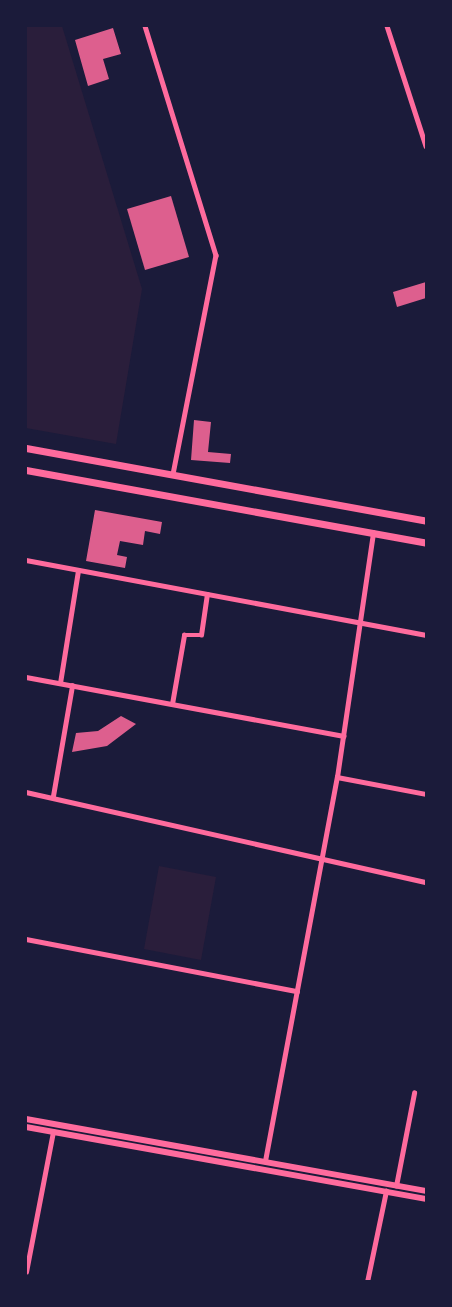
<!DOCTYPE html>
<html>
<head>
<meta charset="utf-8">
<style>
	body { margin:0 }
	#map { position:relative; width:452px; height:1307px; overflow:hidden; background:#1b1b3a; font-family:"Zilla Slab",serif }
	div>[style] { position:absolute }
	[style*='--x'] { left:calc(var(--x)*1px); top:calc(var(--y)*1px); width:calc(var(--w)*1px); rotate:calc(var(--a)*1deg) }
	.green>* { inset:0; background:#2a1e3b }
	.building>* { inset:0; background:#dd5f8e }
	.minor>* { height:4.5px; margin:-2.25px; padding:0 2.25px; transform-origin:2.25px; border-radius:2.25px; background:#ff6b9d }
	.secondary>* { height:6px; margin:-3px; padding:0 3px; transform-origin:3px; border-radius:3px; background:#ff6b9d }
	.primary>* { height:7px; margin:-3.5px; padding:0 3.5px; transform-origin:3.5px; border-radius:3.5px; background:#ff6b9d }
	span { translate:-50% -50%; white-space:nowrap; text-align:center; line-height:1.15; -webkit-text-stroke:4.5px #1b1b3a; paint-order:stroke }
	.frame { position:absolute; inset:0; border:27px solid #1b1b3a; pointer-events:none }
</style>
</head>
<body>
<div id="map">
	<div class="green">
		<i style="clip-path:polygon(62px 26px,142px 289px,116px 444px,26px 428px,26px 27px)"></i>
		<i style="clip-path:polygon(159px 866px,216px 877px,201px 960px,144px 949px)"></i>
	</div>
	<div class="building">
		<i style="clip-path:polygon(113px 28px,121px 54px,103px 59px,109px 79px,88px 86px,75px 40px)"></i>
		<i style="clip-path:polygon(171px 196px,189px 257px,145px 270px,127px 209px)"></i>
		<i style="clip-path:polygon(426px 282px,426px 298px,397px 307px,393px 292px)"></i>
		<i style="clip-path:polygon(194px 420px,211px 422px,208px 452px,231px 454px,230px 463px,191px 460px)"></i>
		<i style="clip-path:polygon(95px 510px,162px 522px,160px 534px,145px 531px,143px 545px,120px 541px,117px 555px,127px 557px,125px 568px,86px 561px)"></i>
		<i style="clip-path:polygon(121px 716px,136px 724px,107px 746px,72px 752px,76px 733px,98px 731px)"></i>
	</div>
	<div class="minor">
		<i style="--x:145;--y:26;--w:240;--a:72.8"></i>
		<i style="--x:216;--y:255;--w:224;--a:101.1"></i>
		<i style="--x:387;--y:26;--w:126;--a:72"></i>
		<i style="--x:26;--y:560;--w:407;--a:10.6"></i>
		<i style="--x:26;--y:677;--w:323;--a:10.5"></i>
		<i style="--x:60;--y:683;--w:114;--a:-80.9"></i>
		<i style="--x:172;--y:704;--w:70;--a:-80.1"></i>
		<i style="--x:184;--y:635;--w:17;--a:0"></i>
		<i style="--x:201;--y:635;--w:41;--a:-81.7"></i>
		<i style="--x:337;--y:777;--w:91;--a:10.8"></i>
		<i style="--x:26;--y:792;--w:410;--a:12.7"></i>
		<i style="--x:53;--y:796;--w:112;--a:-80.2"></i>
		<i style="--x:26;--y:939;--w:276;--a:10.9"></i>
		<i style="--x:265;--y:1161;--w:391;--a:-79.4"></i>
		<i style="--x:337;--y:777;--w:247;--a:-81.6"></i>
		<i style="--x:396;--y:1186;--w:95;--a:-79"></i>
		<i style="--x:26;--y:1272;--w:143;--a:-79.1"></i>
		<i style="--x:367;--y:1282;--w:93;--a:-78.2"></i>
	</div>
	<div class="secondary">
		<i style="--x:26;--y:1119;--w:406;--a:10.2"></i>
		<i style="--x:26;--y:1127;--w:406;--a:10.2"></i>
	</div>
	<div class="primary">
		<i style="--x:26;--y:448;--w:407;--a:10.3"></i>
		<i style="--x:26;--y:470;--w:407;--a:10.3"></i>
	</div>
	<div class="frame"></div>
</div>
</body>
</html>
